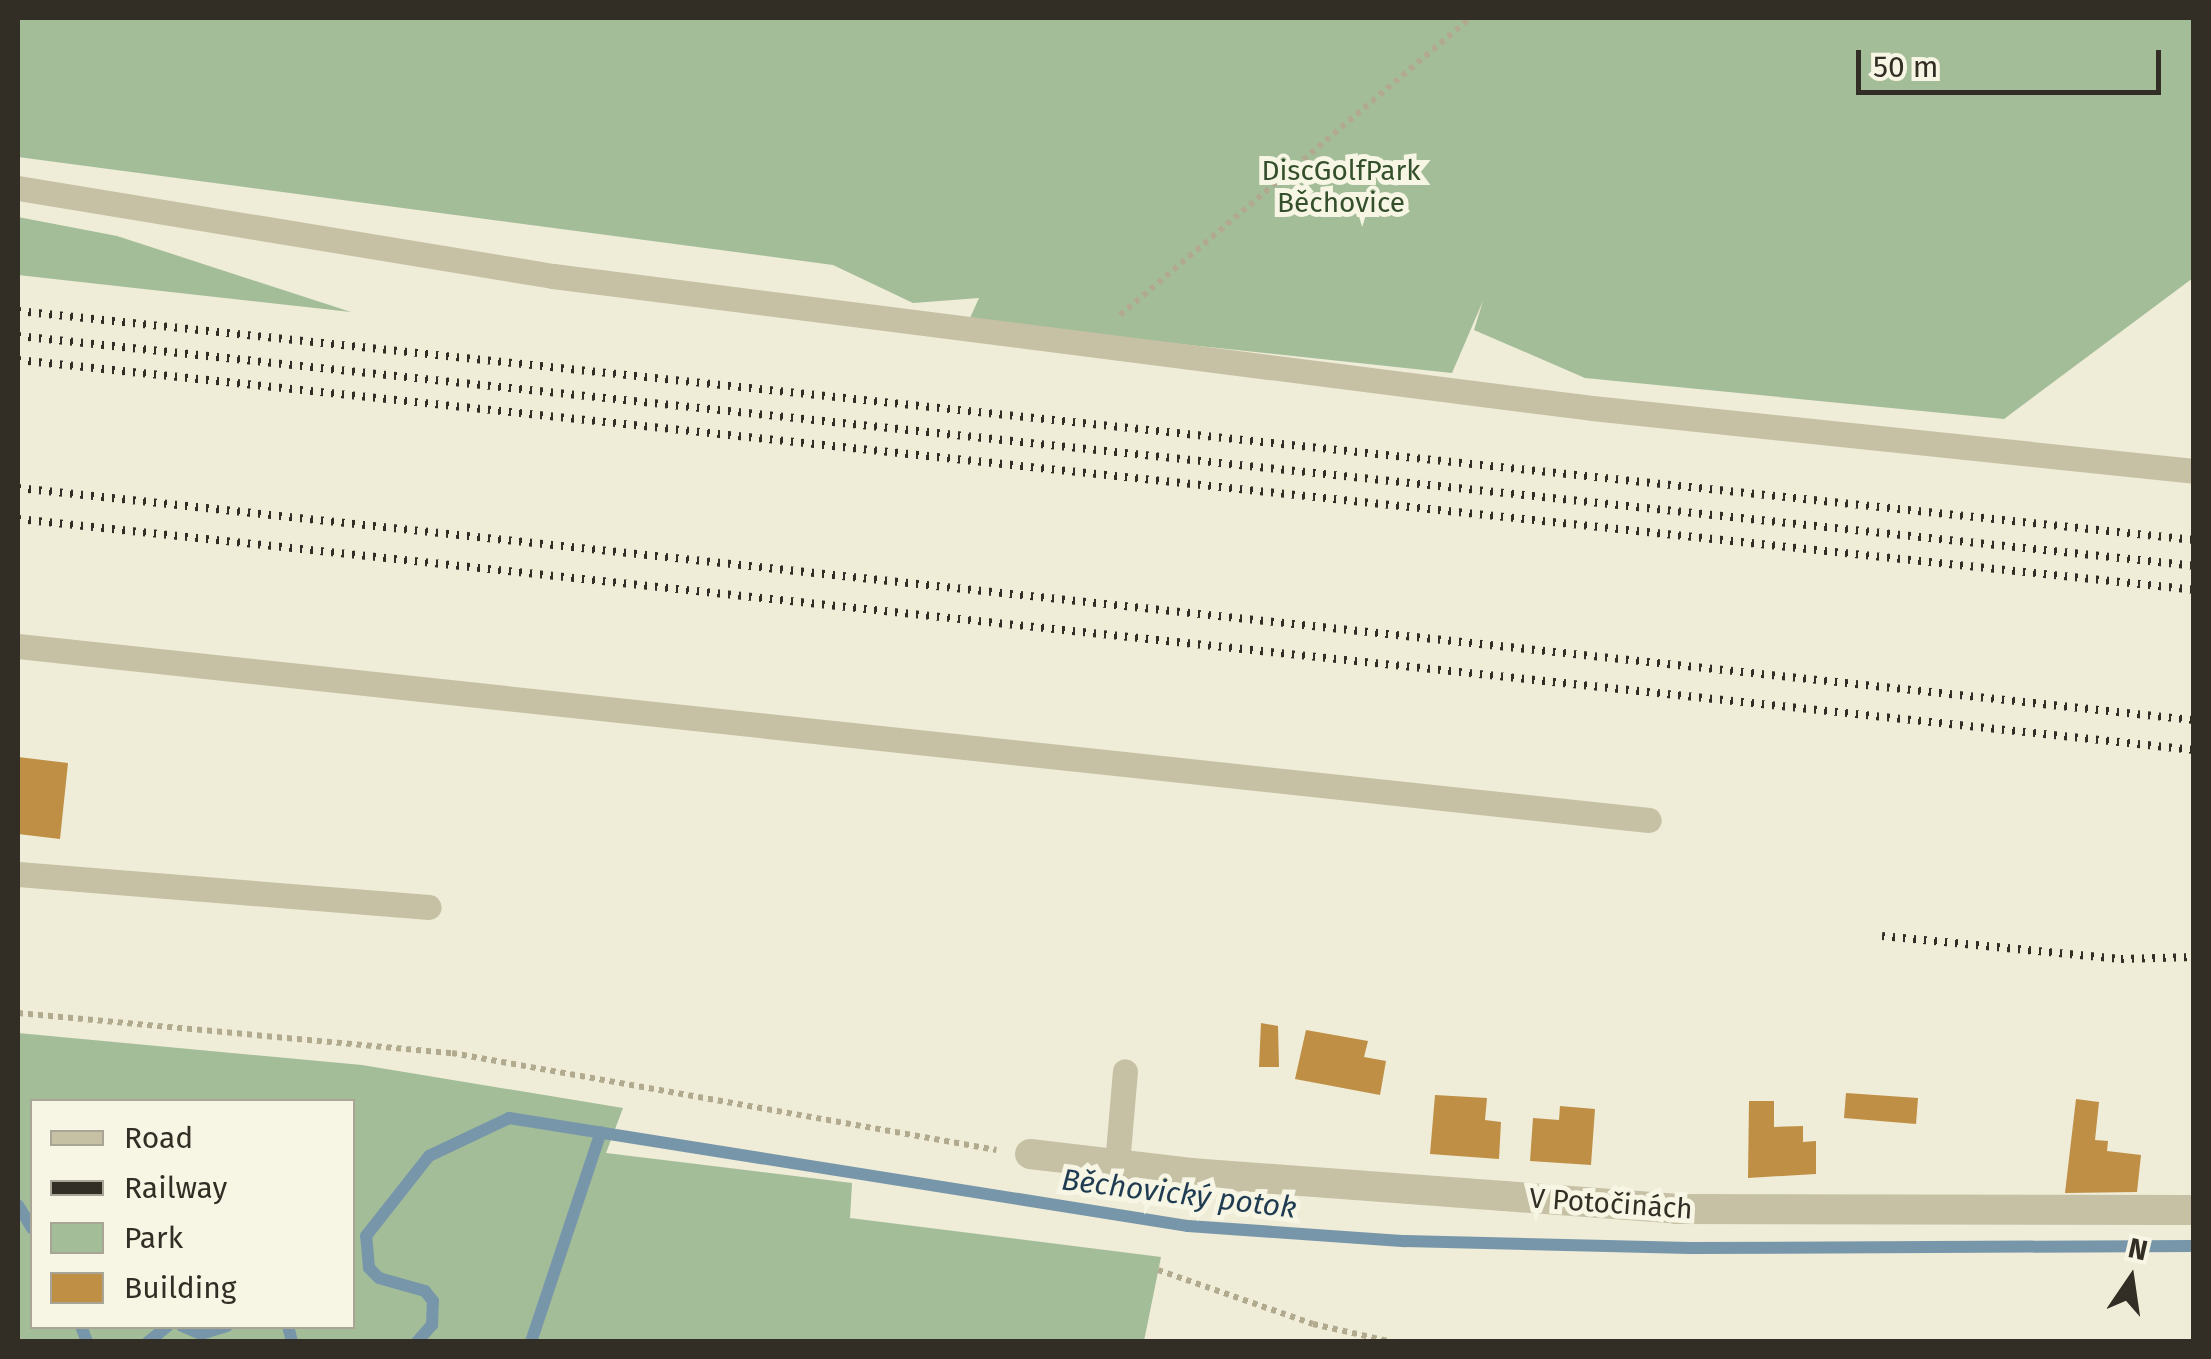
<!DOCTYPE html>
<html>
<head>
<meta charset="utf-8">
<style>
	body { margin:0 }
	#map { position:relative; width:2211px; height:1359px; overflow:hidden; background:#efecd7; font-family:"Fira Sans",sans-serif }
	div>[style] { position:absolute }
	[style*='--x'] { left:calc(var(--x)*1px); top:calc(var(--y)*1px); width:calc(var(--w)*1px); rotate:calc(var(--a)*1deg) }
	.green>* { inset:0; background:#a3bd99 }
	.stream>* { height:12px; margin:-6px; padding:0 6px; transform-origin:6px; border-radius:6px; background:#7896aa }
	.building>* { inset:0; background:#bf8f46 }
	.path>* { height:6px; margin-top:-3px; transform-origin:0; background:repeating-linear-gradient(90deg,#b1aa8f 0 5px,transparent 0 10px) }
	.lane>* { height:25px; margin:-12.5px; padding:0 12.5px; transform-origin:12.5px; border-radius:12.5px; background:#c6c0a5 }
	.street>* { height:30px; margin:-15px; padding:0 15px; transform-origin:15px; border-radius:15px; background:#c6c0a5 }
	.rail>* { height:8px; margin-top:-4px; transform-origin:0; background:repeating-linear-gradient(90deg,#322e25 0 2.5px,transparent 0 10.5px) }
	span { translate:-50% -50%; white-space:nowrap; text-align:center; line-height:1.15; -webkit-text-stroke:10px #f7f5e3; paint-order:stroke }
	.park-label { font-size:28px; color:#344f2b }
	.street-label { font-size:28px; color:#322e25 }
	.water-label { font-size:30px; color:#1e3b51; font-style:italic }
	.frame { position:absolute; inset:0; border:20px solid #322e25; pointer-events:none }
	.legend { position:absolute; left:30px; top:1099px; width:325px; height:230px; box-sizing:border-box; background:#f7f5e3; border:2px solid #a8a597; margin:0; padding:12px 18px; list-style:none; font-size:30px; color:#322e25 }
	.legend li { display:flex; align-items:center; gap:20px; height:50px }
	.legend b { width:50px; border:2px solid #a8a597 }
	.north { position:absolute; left:2081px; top:1229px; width:100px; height:100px; -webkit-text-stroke:8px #f7f5e3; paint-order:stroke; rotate:13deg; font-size:28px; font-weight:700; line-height:40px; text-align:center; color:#322e25 }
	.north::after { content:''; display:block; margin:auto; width:35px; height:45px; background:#322e25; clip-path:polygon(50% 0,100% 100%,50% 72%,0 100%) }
	.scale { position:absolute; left:1856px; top:50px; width:305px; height:45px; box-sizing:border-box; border:5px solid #322e25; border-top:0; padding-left:12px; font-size:30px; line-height:35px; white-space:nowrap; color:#322e25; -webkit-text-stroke:8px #f7f5e3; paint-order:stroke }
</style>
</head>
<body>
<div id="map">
	<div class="green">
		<i style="clip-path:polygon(18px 18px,2193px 18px,2193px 278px,2004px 419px,1585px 378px,1474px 330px,1483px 301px,1452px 373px,1114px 337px,970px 318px,979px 298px,913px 303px,833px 265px,18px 157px)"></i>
		<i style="clip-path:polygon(18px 217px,117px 236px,351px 312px,18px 275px)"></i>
		<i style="clip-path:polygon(evenodd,18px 1033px,362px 1065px,623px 1108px,606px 1153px,852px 1183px,850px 1218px,1161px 1257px,1144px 1341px,18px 1341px,18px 1033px,32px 1102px,352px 1102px,352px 1326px,32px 1326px,32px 1102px)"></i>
	</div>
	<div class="stream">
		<i style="--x:18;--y:1205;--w:27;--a:59"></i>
		<i style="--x:81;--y:1326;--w:17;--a:69"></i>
		<i style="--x:182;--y:1326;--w:21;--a:23"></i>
		<i style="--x:201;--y:1334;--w:27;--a:-17"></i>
		<i style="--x:288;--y:1326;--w:16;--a:76"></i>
		<i style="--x:148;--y:1342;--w:26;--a:-39"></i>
		<i style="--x:417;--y:1342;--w:23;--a:-49"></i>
		<i style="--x:432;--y:1325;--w:24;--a:-88"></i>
		<i style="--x:433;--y:1301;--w:13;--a:-129"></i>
		<i style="--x:425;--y:1291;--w:48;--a:-164.2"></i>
		<i style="--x:379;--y:1278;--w:14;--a:-135"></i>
		<i style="--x:369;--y:1268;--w:32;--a:-95"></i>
		<i style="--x:366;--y:1236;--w:102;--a:-51.8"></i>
		<i style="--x:429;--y:1156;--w:89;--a:-25.4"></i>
		<i style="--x:509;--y:1118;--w:688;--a:9.04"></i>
		<i style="--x:1188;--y:1226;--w:218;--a:4"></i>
		<i style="--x:1405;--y:1241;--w:285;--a:1.4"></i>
		<i style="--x:1690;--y:1248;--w:504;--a:-0.23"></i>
		<i style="--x:531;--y:1342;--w:221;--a:-71.6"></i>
	</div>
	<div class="building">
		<i style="clip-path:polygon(18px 757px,68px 763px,60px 839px,18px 834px)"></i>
		<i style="clip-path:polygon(1261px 1023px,1278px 1026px,1279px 1067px,1259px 1067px)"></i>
		<i style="clip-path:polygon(1306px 1030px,1368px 1041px,1364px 1057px,1386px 1061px,1380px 1095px,1295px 1079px)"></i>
		<i style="clip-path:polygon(1846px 1093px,1918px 1098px,1916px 1124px,1844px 1118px)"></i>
		<i style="clip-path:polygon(1435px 1095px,1487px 1098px,1485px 1120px,1501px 1122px,1499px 1159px,1430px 1154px)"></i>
		<i style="clip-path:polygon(2076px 1099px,2099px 1102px,2095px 1140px,2108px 1141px,2107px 1151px,2141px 1155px,2137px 1192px,2065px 1193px)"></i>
		<i style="clip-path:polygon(1749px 1101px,1774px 1101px,1774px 1127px,1803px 1126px,1803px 1142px,1816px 1141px,1816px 1174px,1748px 1178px)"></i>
		<i style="clip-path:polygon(1560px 1106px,1595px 1109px,1591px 1165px,1530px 1161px,1533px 1118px,1559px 1120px)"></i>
	</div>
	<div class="path">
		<i style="--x:1120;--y:315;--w:459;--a:-40.3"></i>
		<i style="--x:18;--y:1013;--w:436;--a:5.3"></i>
		<i style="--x:452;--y:1053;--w:553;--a:10.11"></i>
		<i style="--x:1158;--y:1270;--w:164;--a:19.2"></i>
		<i style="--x:1313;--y:1324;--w:81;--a:12.8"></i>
	</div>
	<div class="lane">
		<i style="--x:18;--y:188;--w:542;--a:9.34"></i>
		<i style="--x:553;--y:276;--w:1047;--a:7.24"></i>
		<i style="--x:1592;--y:408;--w:605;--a:5.97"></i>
		<i style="--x:18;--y:646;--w:1640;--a:6.09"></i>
		<i style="--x:18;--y:874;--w:412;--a:4.6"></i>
		<i style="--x:1117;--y:1164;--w:93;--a:-85.1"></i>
	</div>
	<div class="street">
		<i style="--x:1030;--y:1154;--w:162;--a:6.7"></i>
		<i style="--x:1191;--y:1173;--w:486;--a:4.2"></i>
		<i style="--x:1676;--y:1209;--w:518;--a:0.11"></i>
	</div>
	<div class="rail">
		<i style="--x:18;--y:311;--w:2188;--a:6.01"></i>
		<i style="--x:18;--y:336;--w:2188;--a:6.03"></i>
		<i style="--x:18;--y:360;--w:2188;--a:6.03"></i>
		<i style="--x:18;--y:488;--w:2188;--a:6.09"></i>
		<i style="--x:18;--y:519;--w:2188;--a:6.06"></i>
		<i style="--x:1882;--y:936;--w:240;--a:5.5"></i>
		<i style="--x:2121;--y:959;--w:73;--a:-1.6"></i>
	</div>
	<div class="park-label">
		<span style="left:1341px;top:187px">DiscGolfPark<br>Běchovice</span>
	</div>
	<div class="street-label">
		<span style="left:1611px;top:1204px;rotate:4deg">V Potočinách</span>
	</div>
	<div class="water-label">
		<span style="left:1179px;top:1194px;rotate:7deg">Běchovický potok</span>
	</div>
	<div class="frame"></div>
	<ul class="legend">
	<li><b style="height:12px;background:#c6c0a5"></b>Road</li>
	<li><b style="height:12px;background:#322e25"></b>Railway</li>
	<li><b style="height:28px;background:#a3bd99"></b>Park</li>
	<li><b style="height:28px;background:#bf8f46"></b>Building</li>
	</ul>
	<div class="north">N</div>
	<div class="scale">50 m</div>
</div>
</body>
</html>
